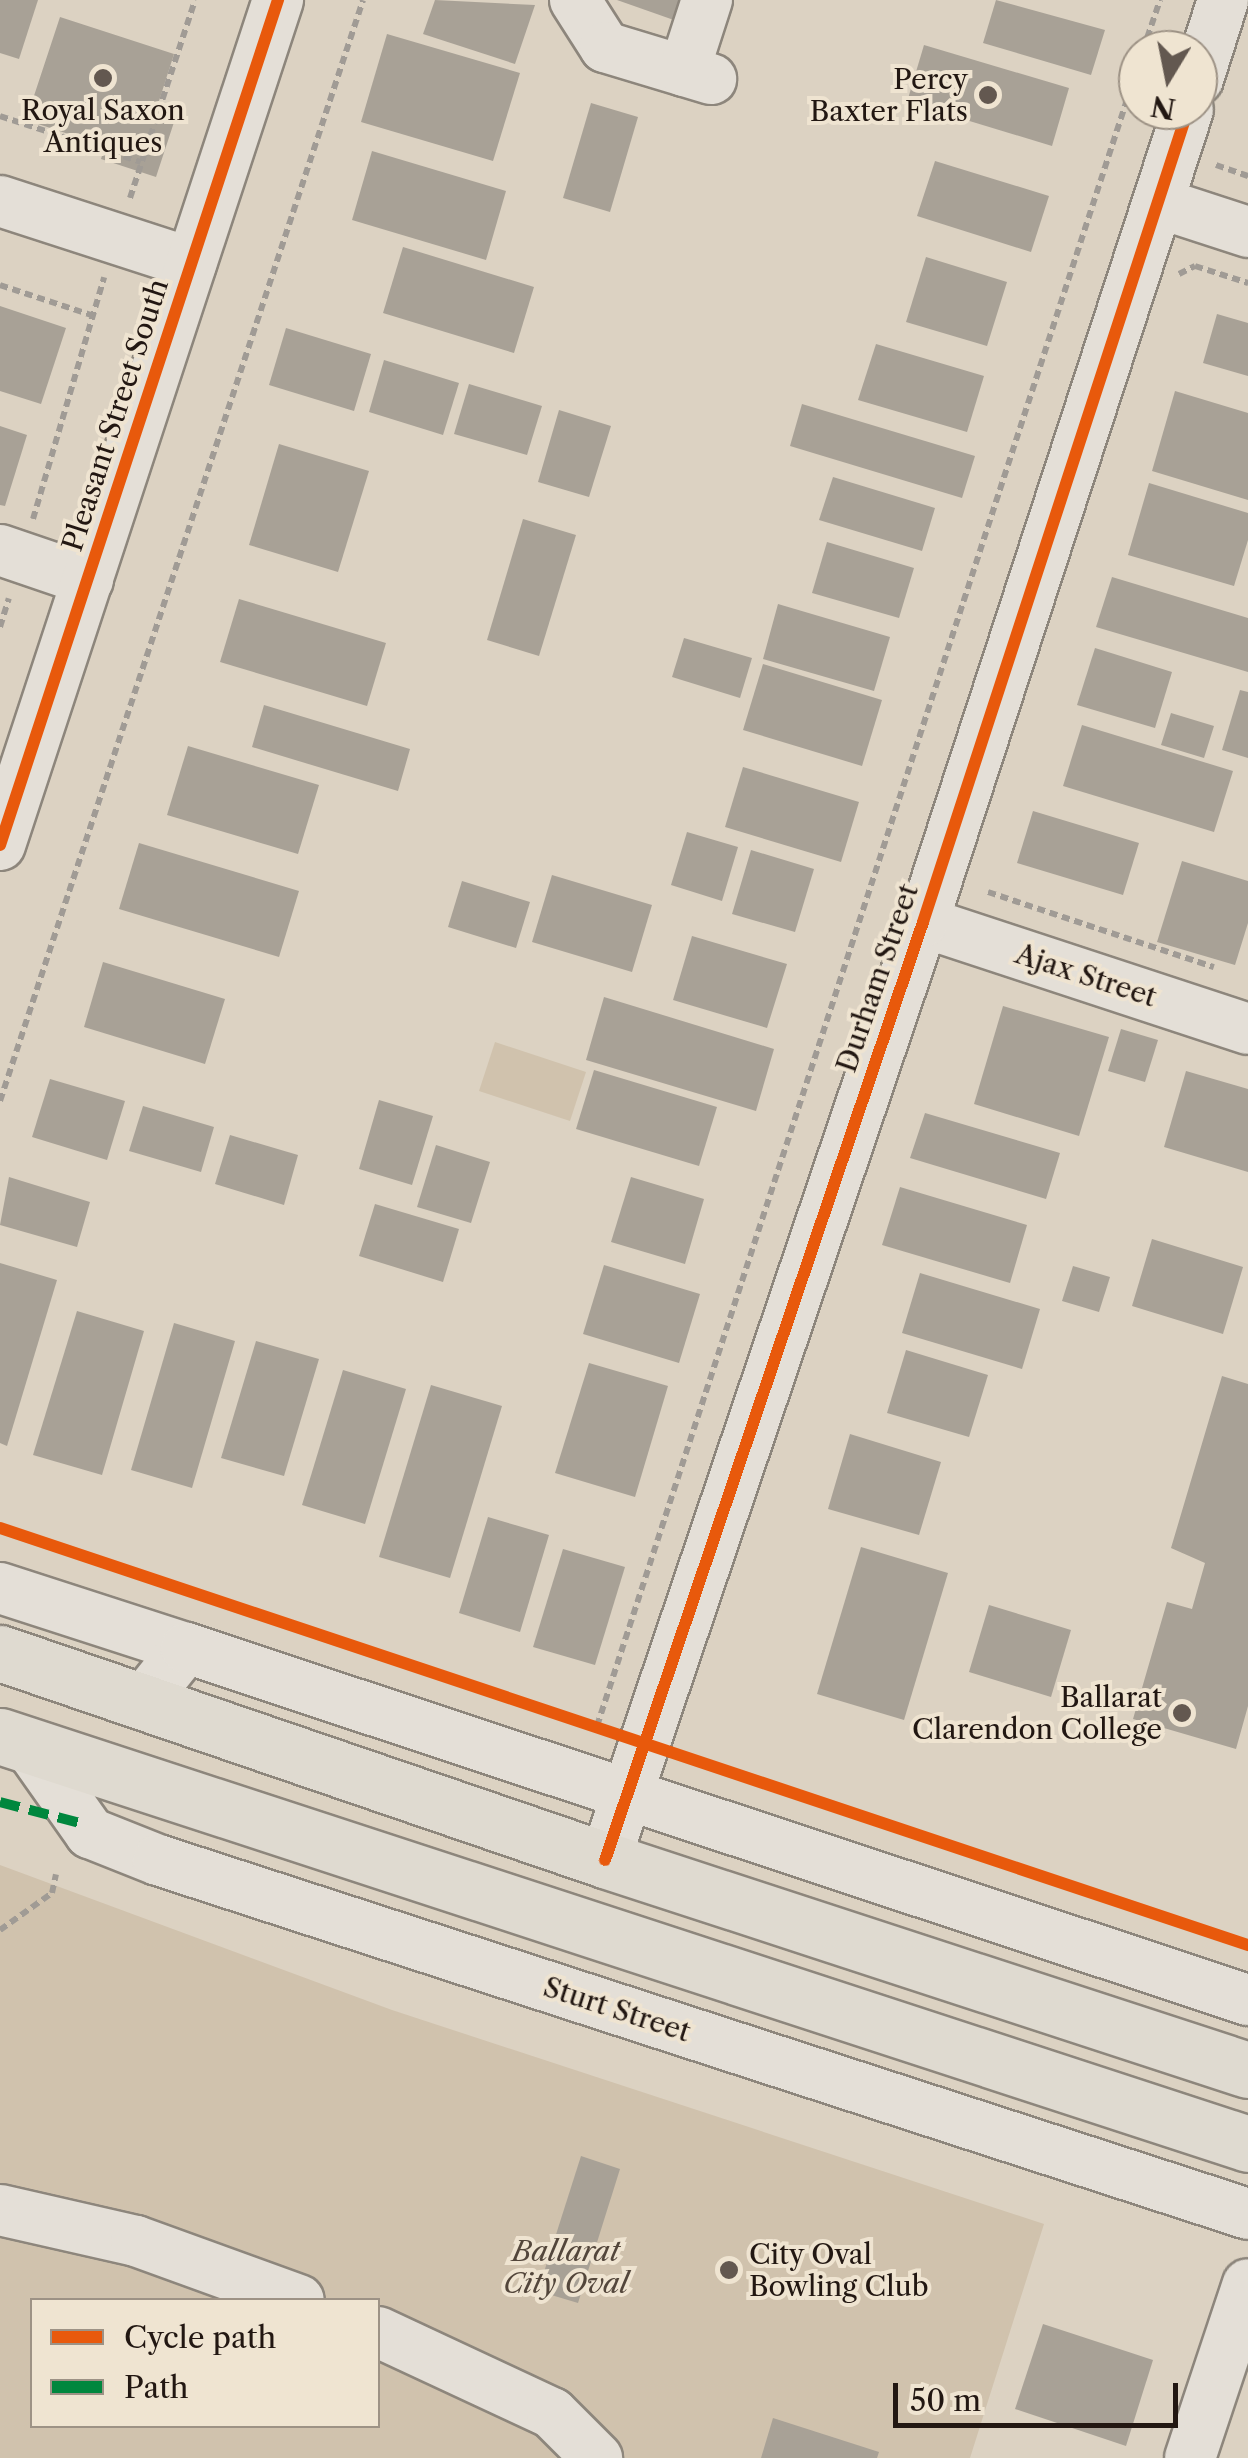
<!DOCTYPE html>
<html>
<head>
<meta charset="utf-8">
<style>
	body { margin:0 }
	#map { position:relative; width:1248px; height:2458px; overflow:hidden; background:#dcd2c2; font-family:"Libre Caslon Text",serif }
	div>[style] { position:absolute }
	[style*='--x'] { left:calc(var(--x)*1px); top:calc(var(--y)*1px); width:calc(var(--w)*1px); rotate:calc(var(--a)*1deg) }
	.green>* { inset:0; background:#d0c2ad }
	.building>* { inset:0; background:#a8a196 }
	.path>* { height:6px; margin-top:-3px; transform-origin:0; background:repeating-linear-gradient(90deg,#a09b95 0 8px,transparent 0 13px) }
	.roads { filter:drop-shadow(2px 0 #8d867c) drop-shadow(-2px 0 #8d867c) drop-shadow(0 2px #8d867c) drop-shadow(0 -2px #8d867c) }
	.minor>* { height:50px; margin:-25px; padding:0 25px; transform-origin:25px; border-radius:25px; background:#e4dfd7 }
	.major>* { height:55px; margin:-27.5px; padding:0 27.5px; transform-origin:27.5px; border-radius:27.5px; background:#dfdad0 }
	.quiet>* { height:10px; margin-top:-5px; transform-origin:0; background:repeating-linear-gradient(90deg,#00873e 0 20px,transparent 0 30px) }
	.cycleway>* { height:12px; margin:-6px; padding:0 6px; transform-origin:6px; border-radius:6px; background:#e8590c }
	.dots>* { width:28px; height:28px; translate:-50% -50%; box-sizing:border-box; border:5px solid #efe4d1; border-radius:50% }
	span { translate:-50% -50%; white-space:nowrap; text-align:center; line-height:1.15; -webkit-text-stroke:8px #efe4d1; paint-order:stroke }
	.poi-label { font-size:28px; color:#221712 }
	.right { translate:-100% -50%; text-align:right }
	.left { translate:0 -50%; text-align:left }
	.street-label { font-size:28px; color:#221712 }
	.park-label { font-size:28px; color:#53463b; font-style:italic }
	.legend { position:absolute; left:30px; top:2298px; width:350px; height:130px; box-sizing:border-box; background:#efe4d1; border:2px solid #9d9285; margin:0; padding:12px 18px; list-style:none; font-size:30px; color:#221712 }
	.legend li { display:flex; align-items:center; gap:20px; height:50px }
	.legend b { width:50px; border:2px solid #9d9285 }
	.north { position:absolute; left:1118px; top:30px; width:100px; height:100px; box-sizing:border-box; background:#efe4d1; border:2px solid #9d9285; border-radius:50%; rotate:190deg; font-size:28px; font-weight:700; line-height:40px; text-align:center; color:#221712 }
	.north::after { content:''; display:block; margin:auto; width:35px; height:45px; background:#635850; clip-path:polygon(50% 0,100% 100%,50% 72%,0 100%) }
	.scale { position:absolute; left:893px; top:2383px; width:285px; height:45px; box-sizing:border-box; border:5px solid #221712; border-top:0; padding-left:12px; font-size:30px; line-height:35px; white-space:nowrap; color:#221712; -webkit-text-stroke:8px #efe4d1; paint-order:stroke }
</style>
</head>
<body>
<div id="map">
	<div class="green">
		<i style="clip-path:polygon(495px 1042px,586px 1072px,570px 1121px,479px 1091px)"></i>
		<i style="clip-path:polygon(evenodd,0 1865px,392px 2010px,1044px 2224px,970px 2458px,0 2458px,0 1865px,32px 2300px,378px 2300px,378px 2426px,32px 2426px,32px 2300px)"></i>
	</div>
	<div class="building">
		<i style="clip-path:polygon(0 0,38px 0,19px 59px,0 53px)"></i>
		<i style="clip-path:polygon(435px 0,535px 5px,515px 64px,423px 34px)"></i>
		<i style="clip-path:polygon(617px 0,695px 0,688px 25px)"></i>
		<i style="clip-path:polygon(996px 0,1105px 30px,1091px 75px,983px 43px)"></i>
		<i style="clip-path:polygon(60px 17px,174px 54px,159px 101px,179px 107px,156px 177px,101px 159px,105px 146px,26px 120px)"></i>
		<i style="clip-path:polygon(387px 34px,520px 73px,493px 161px,361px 122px)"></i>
		<i style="clip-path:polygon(924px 45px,1069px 88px,1052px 146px,907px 102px)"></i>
		<i style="clip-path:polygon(591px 103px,638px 117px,610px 212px,563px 198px)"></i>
		<i style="clip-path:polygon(372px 151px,506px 191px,486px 260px,352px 220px)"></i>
		<i style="clip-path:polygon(935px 161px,1049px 196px,1031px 252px,917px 216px)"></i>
		<i style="clip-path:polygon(403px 247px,534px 287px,514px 353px,383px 313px)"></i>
		<i style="clip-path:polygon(926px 257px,1007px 282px,987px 346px,906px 322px)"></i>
		<i style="clip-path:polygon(0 306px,66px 328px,41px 404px,0 391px)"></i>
		<i style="clip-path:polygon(1217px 314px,1248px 323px,1248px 376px,1203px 363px)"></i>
		<i style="clip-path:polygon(286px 328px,371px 354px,354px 411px,269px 385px)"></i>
		<i style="clip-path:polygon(876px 344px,984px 376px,967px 432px,858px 400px)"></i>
		<i style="clip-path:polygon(384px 360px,459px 383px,443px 435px,369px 412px)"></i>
		<i style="clip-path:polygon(469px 384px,542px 406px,527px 455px,454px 434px)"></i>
		<i style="clip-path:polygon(1175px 391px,1248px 413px,1248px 500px,1152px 471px)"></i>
		<i style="clip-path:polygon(802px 404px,975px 456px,962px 498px,790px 446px)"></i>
		<i style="clip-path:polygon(559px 410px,611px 426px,589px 497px,538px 482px)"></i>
		<i style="clip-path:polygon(0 426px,27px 435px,5px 506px,0 505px)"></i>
		<i style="clip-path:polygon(279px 444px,369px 471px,338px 572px,249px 545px)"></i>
		<i style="clip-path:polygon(833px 477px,935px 508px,922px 551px,819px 520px)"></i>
		<i style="clip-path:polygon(1149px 483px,1248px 513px,1248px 540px,1234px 586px,1128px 555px)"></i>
		<i style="clip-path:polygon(523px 519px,576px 535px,539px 656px,487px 640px)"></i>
		<i style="clip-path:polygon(827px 542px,914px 568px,899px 618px,812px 593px)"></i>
		<i style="clip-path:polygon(1112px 577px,1248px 618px,1248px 672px,1096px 627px)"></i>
		<i style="clip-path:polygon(239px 599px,386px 643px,367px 706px,220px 662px)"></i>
		<i style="clip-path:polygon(778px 604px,890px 637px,874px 691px,763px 659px)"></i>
		<i style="clip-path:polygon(684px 638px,752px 658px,740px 698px,672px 677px)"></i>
		<i style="clip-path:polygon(1095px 648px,1172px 672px,1155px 728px,1077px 705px)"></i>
		<i style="clip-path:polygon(763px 664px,882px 700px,862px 766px,743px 730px)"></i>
		<i style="clip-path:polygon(1240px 690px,1248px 692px,1248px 758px,1222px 750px)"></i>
		<i style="clip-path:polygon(264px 705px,410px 749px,398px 791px,252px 747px)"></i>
		<i style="clip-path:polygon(1171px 713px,1214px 726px,1204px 758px,1161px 745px)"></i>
		<i style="clip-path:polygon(1082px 725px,1233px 771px,1214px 832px,1063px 786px)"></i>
		<i style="clip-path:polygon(188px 746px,319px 785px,298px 854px,167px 815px)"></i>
		<i style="clip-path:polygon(743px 767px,859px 802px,841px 862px,725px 827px)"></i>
		<i style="clip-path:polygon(1033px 811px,1139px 843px,1123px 895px,1017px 863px)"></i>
		<i style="clip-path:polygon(687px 832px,738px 847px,722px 901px,671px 885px)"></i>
		<i style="clip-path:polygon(139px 843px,299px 891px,279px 957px,119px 909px)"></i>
		<i style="clip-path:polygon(751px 850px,814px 869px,795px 932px,732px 914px)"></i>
		<i style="clip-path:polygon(1182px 861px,1248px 881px,1248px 923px,1235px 965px,1157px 942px)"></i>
		<i style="clip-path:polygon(552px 875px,652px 905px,632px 972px,532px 942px)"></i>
		<i style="clip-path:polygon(462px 881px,530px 902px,516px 948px,448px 927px)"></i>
		<i style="clip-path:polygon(692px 936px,787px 964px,767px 1028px,673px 1000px)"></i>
		<i style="clip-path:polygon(103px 962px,225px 999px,205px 1064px,84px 1027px)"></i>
		<i style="clip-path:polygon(604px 997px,774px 1049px,756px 1111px,586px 1060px)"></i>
		<i style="clip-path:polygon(1003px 1006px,1109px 1037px,1079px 1136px,974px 1104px)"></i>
		<i style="clip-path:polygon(1121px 1029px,1158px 1040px,1145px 1082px,1108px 1071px)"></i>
		<i style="clip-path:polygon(594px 1070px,717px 1107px,699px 1166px,576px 1129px)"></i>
		<i style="clip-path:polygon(1186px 1071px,1248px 1089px,1248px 1172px,1164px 1147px)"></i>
		<i style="clip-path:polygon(50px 1079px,125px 1101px,107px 1160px,32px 1137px)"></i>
		<i style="clip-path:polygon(379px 1100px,433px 1116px,412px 1185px,359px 1169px)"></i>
		<i style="clip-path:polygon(143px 1106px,214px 1127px,201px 1172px,129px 1151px)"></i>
		<i style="clip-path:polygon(925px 1113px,1060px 1153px,1046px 1199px,910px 1158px)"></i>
		<i style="clip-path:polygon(230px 1135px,298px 1155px,284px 1205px,215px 1184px)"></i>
		<i style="clip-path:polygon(436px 1145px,490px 1162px,471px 1223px,417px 1207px)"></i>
		<i style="clip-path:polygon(9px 1177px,90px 1202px,77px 1247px,0 1225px)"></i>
		<i style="clip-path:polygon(631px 1177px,704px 1199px,685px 1264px,611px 1242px)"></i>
		<i style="clip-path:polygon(900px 1187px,1027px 1225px,1010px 1283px,882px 1245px)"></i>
		<i style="clip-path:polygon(375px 1204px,459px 1229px,443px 1282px,359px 1256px)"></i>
		<i style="clip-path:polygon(1152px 1239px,1243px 1267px,1223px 1334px,1132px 1306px)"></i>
		<i style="clip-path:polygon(0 1263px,57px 1280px,7px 1446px,0 1443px)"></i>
		<i style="clip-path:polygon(604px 1265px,700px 1294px,679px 1363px,583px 1334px)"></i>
		<i style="clip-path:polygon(1073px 1266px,1110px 1277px,1099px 1312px,1062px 1301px)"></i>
		<i style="clip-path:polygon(920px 1273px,1040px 1309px,1022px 1369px,902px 1333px)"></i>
		<i style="clip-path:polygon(77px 1311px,144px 1331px,102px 1475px,33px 1455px)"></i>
		<i style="clip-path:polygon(174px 1323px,235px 1341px,192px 1488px,131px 1470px)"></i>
		<i style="clip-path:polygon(256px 1341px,319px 1359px,284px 1476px,221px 1458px)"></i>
		<i style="clip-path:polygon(906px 1350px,988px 1375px,969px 1437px,887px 1413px)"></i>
		<i style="clip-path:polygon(589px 1363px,668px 1386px,635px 1497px,555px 1473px)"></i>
		<i style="clip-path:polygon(343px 1370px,406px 1389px,365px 1524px,302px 1505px)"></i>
		<i style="clip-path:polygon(1222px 1376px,1248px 1384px,1248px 1706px,1236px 1749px,1133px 1719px,1167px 1602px,1192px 1609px,1205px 1563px,1171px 1548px)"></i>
		<i style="clip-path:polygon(431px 1385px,502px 1406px,450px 1578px,379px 1557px)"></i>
		<i style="clip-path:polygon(850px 1434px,941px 1462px,919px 1535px,828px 1509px)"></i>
		<i style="clip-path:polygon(488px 1517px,549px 1535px,520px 1632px,459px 1613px)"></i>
		<i style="clip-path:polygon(861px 1547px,948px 1573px,904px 1720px,817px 1694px)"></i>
		<i style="clip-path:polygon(563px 1549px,625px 1567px,595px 1665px,533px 1647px)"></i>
		<i style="clip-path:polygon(989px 1605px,1071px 1630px,1051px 1697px,969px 1672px)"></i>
		<i style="clip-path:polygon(581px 2156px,620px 2169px,578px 2303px,538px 2291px)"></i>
		<i style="clip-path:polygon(1043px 2324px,1153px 2360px,1126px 2446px,1015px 2409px)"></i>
		<i style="clip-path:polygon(773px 2418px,879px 2452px,877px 2458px,761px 2458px)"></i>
	</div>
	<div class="path">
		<i style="--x:1143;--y:50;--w:53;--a:-71.2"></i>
		<i style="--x:0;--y:116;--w:148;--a:18.1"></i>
		<i style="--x:1216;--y:165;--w:34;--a:19"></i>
		<i style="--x:130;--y:198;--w:208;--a:-71.8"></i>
		<i style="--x:1179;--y:274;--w:18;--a:-27"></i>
		<i style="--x:1195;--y:266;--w:56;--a:17.8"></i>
		<i style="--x:0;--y:285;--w:96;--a:18.2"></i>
		<i style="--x:33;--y:519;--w:252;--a:-73.6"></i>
		<i style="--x:0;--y:627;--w:30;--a:-73"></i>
		<i style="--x:988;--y:892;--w:238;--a:18.4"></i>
		<i style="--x:0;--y:1101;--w:1159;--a:-71.75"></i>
		<i style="--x:597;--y:1726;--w:1746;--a:-71.95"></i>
		<i style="--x:0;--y:1930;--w:64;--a:-35.4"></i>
		<i style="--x:52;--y:1893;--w:19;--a:-78"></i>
	</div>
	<div class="roads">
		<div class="minor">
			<i style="--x:575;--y:0;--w:56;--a:57.4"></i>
			<i style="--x:605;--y:47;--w:111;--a:16.8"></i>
			<i style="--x:684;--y:71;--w:75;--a:-72.1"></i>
			<i style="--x:1198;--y:79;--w:83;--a:-72.4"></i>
			<i style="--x:0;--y:201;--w:201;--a:18"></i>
			<i style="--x:1159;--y:203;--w:94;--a:18"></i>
			<i style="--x:0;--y:550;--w:93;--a:18.8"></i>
			<i style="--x:0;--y:845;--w:890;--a:-71.79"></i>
			<i style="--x:923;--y:922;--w:342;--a:18.2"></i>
			<i style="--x:0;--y:1588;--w:195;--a:17.9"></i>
			<i style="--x:141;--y:1704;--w:72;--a:-51.2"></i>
			<i style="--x:186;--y:1648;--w:1119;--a:18.34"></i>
			<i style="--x:28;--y:1745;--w:108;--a:54.8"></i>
			<i style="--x:90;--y:1833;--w:73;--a:21.7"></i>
			<i style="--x:158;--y:1860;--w:1146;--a:17.99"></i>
			<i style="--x:605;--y:1860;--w:990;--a:-71.27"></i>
			<i style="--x:923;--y:922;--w:854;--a:-71.93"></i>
			<i style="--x:0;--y:2210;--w:139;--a:12.8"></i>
			<i style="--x:136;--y:2241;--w:173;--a:19.9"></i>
			<i style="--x:378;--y:2332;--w:192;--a:25"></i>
			<i style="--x:552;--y:2413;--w:64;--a:45"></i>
			<i style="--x:1190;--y:2458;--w:183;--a:-71.6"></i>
		</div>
		<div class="major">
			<i style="--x:0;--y:1653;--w:639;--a:18.89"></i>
			<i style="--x:605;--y:1860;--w:676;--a:18.09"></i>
			<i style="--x:0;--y:1736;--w:1313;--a:18.1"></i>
		</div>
	</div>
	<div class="quiet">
		<i style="--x:0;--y:1802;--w:87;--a:14.7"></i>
	</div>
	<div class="cycleway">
		<i style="--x:0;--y:845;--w:890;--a:-71.79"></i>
		<i style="--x:0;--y:1528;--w:1316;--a:18.48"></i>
		<i style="--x:605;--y:1860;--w:990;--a:-71.27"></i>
		<i style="--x:923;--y:922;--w:854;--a:-71.93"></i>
	</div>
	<div class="dots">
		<i style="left:103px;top:78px;background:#635850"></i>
		<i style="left:988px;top:95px;background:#635850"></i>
		<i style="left:1182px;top:1713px;background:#635850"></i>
		<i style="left:729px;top:2270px;background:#635850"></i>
	</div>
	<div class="poi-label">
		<span class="right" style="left:968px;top:95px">Percy<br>Baxter Flats</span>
		<span style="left:103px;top:126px">Royal Saxon<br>Antiques</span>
		<span class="right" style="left:1162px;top:1713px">Ballarat<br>Clarendon College</span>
		<span class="left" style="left:749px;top:2270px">City Oval<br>Bowling Club</span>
	</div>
	<div class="street-label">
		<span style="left:115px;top:415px;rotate:-72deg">Pleasant Street South</span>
		<span style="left:1086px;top:975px;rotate:18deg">Ajax Street</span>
		<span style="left:877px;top:978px;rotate:-71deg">Durham Street</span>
		<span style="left:617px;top:2009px;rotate:18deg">Sturt Street</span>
	</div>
	<div class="park-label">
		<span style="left:566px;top:2267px">Ballarat<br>City Oval</span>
	</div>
	<ul class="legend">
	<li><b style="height:12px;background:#e8590c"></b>Cycle path</li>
	<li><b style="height:12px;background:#00873e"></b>Path</li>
	</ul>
	<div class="north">N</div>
	<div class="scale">50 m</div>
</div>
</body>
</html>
